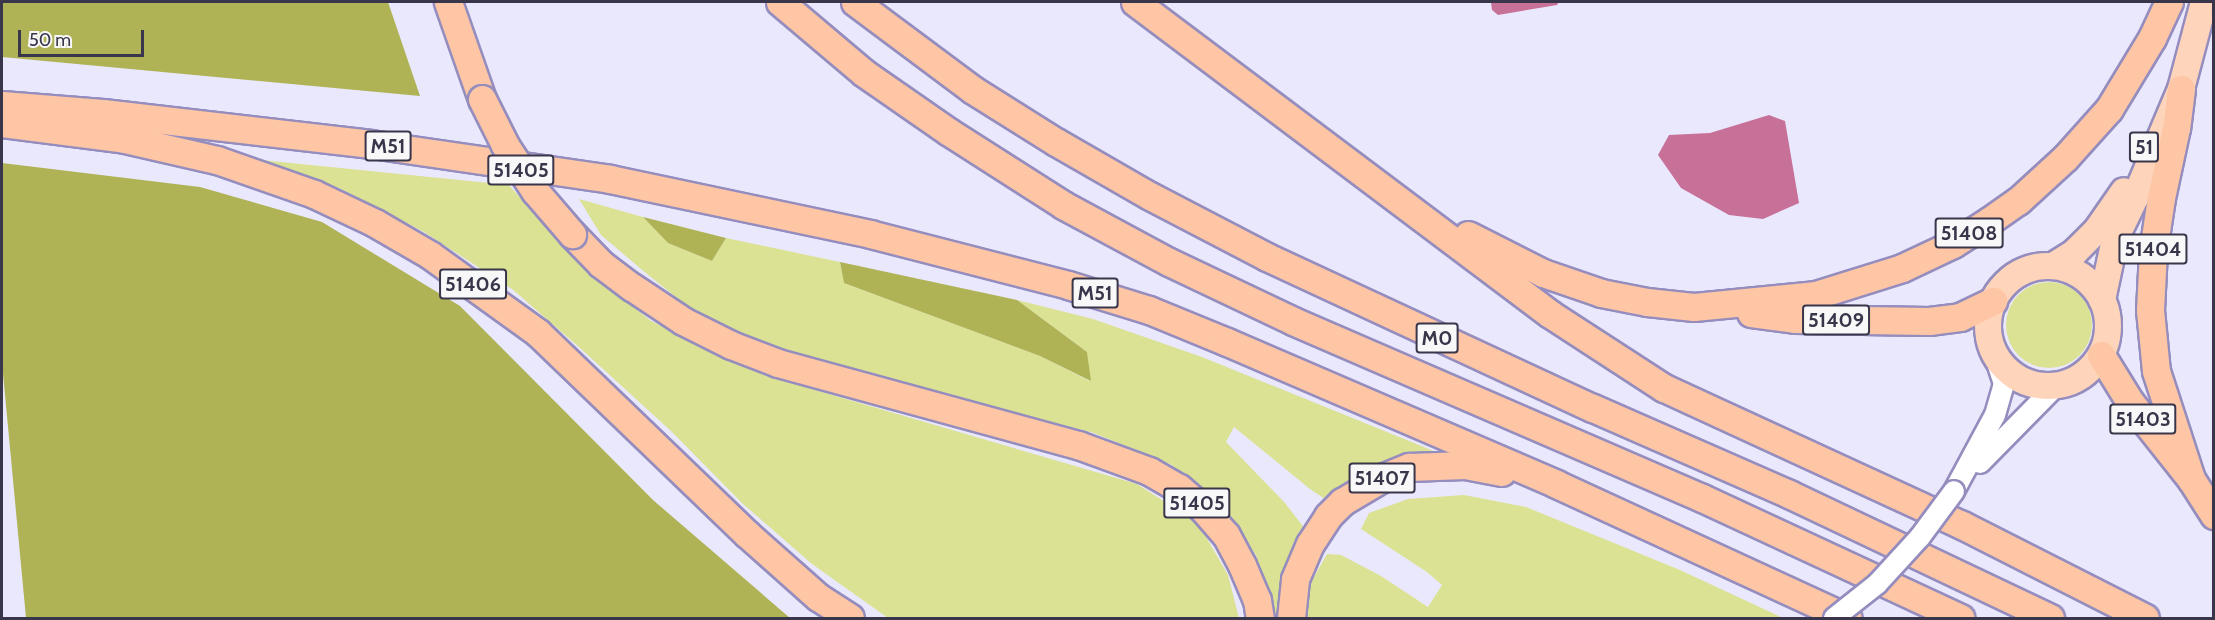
<!DOCTYPE html>
<html>
<head>
<meta charset="utf-8">
<style>
	body { margin:0 }
	#map { position:relative; width:2215px; height:620px; overflow:hidden; background:#eae8fd; font-family:Cabin,sans-serif }
	div>[style] { position:absolute }
	[style*='--x'] { left:calc(var(--x)*1px); top:calc(var(--y)*1px); width:calc(var(--w)*1px); rotate:calc(var(--a)*1deg) }
	.green>* { inset:0; background:#dce293 }
	.round { border-radius:50% }
	.forest>* { inset:0; background:#afb355 }
	.water>* { inset:0; background:#c77098 }
	.roads { filter:drop-shadow(2px 0 #958dbe) drop-shadow(-2px 0 #958dbe) drop-shadow(0 2px #958dbe) drop-shadow(0 -2px #958dbe) }
	.tertiary>* { height:20px; margin:-10px; padding:0 10px; transform-origin:10px; border-radius:10px; background:#fff }
	.primary>* { height:26px; margin:-13px; padding:0 13px; transform-origin:13px; border-radius:13px; background:#fed4bb }
	.primary>.ring { margin:-13px; padding:0; box-sizing:content-box; background:none; border:26px solid #fed4bb; border-radius:50% }
	.trunk>* { height:27px; margin:-13.5px; padding:0 13.5px; transform-origin:13.5px; border-radius:13.5px; background:#fec6a4 }
	.bridges { filter:drop-shadow(2px 0 #958dbe) drop-shadow(-2px 0 #958dbe) drop-shadow(0 2px #958dbe) drop-shadow(0 -2px #958dbe) }
	.tertiary-bridge>* { height:20px; margin:-10px; padding:0 10px; transform-origin:10px; border-radius:10px; background:#fff }
	.trunk-bridge>* { height:27px; margin:-13.5px; padding:0 13.5px; transform-origin:13.5px; border-radius:13.5px; background:#fec6a4 }
	span { translate:-50% -50%; white-space:nowrap; text-align:center; line-height:1.15; -webkit-text-stroke:4.5px #f8f8f8; paint-order:stroke }
	.shield-label span { padding:2px 4px; background:#f8f8f8; border:2px solid; border-radius:4px; -webkit-text-stroke-width:0 }
	.shield-label { font-size:20px; color:#39364b; font-weight:700 }
	.frame { position:absolute; inset:0; border:3px solid #39364b; pointer-events:none }
	.scale { position:absolute; left:18px; top:30px; width:126px; height:27px; box-sizing:border-box; border:3px solid #39364b; border-top:0; padding-left:8px; font-size:18px; line-height:21px; white-space:nowrap; color:#39364b; -webkit-text-stroke:4px #f8f8f8; paint-order:stroke }
</style>
</head>
<body>
<div id="map">
	<div class="green">
		<i style="clip-path:polygon(251px 159px,509px 185px,577px 262px,651px 321px,764px 375px,1137px 484px,1198px 523px,1228px 575px,1239px 618px,888px 618px,812px 564px,743px 504px,671px 431px,580px 348px,512px 289px,424px 232px,339px 188px)"></i>
		<i style="clip-path:polygon(579px 199px,643px 217px,668px 243px,712px 261px,726px 238px,840px 262px,844px 283px,1040px 356px,1090px 381px,1087px 352px,1017px 300px,1093px 319px,1202px 357px,1451px 458px,1331px 503px,1310px 489px,1234px 427px,1226px 442px,1285px 503px,1305px 529px,1291px 553px,1282px 575px,1278px 618px,1271px 618px,1256px 555px,1229px 518px,1172px 465px,1094px 433px,856px 372px,787px 352px,737px 332px,686px 305px,647px 274px,601px 235px)"></i>
		<i class="round" style="left:2006px;top:282px;width:86px;height:86px"></i>
		<i style="clip-path:polygon(1464px 495px,1526px 507px,1680px 570px,1783px 618px,1303px 618px,1309px 586px,1327px 554px,1341px 555px,1381px 576px,1428px 607px,1442px 585px,1427px 572px,1361px 529px,1369px 513px,1408px 499px)"></i>
	</div>
	<div class="forest">
		<i style="clip-path:polygon(2px 2px,388px 2px,420px 96px,2px 57px)"></i>
		<i style="clip-path:polygon(2px 163px,200px 187px,322px 222px,460px 306px,653px 500px,790px 618px,26px 618px,2px 363px)"></i>
		<i style="clip-path:polygon(643px 217px,726px 238px,712px 261px,668px 243px)"></i>
		<i style="clip-path:polygon(840px 262px,1017px 300px,1087px 352px,1091px 381px,1040px 356px,844px 283px)"></i>
	</div>
	<div class="water">
		<i style="clip-path:polygon(1491px 2px,1559px 2px,1557px 5px,1498px 15px,1492px 10px)"></i>
		<i style="clip-path:polygon(1769px 115px,1785px 121px,1799px 203px,1763px 219px,1729px 215px,1681px 188px,1658px 155px,1669px 135px,1710px 133px)"></i>
	</div>
	<div class="roads">
		<div class="tertiary">
			<i style="--x:1980;--y:463;--w:108;--a:-45.4"></i>
			<i style="--x:1954;--y:491;--w:86;--a:-61.7"></i>
			<i style="--x:1995;--y:415;--w:32;--a:-74"></i>
			<i style="--x:2004;--y:384;--w:32;--a:-108"></i>
		</div>
		<div class="primary">
			<i class="ring" style="left:1988px;top:266px;width:94px;height:94px"></i>
			<i style="--x:2053;--y:266;--w:25;--a:-32"></i>
			<i style="--x:2074;--y:253;--w:33;--a:-45"></i>
			<i style="--x:2097;--y:230;--w:47;--a:-55.3"></i>
			<i style="--x:2102;--y:300;--w:62;--a:-78"></i>
			<i style="--x:2115;--y:239;--w:46;--a:-64"></i>
			<i style="--x:2135;--y:198;--w:118;--a:-67.1"></i>
			<i style="--x:2181;--y:89;--w:90;--a:-75.2"></i>
		</div>
		<div class="trunk">
			<i style="--x:448;--y:2;--w:103;--a:70.7"></i>
			<i style="--x:780;--y:2;--w:110;--a:40.2"></i>
			<i style="--x:864;--y:73;--w:103;--a:34.8"></i>
			<i style="--x:949;--y:132;--w:135;--a:32.6"></i>
			<i style="--x:1063;--y:205;--w:120;--a:28.3"></i>
			<i style="--x:1169;--y:262;--w:137;--a:25.4"></i>
			<i style="--x:1293;--y:321;--w:446;--a:23.4"></i>
			<i style="--x:1702;--y:498;--w:285;--a:24.9"></i>
			<i style="--x:855;--y:2;--w:147;--a:36.7"></i>
			<i style="--x:973;--y:90;--w:98;--a:32.1"></i>
			<i style="--x:1056;--y:142;--w:108;--a:29.9"></i>
			<i style="--x:1150;--y:196;--w:132;--a:27.5"></i>
			<i style="--x:1267;--y:257;--w:359;--a:24.9"></i>
			<i style="--x:1593;--y:408;--w:214;--a:23.7"></i>
			<i style="--x:1789;--y:494;--w:289;--a:25.4"></i>
			<i style="--x:1135;--y:2;--w:519;--a:36.94"></i>
			<i style="--x:1550;--y:314;--w:136;--a:33"></i>
			<i style="--x:1664;--y:388;--w:328;--a:24.7"></i>
			<i style="--x:1962;--y:525;--w:205;--a:26.9"></i>
			<i style="--x:2181;--y:89;--w:39;--a:97"></i>
			<i style="--x:2176;--y:128;--w:72;--a:102.1"></i>
			<i style="--x:2161;--y:198;--w:54;--a:98.6"></i>
			<i style="--x:2153;--y:251;--w:59;--a:92.9"></i>
			<i style="--x:2150;--y:310;--w:61;--a:84.4"></i>
			<i style="--x:2156;--y:371;--w:114;--a:72"></i>
			<i style="--x:2;--y:105;--w:101;--a:4.5"></i>
			<i style="--x:103;--y:113;--w:270;--a:6.6"></i>
			<i style="--x:371;--y:144;--w:242;--a:8.3"></i>
			<i style="--x:610;--y:179;--w:266;--a:11.9"></i>
			<i style="--x:870;--y:234;--w:204;--a:14.4"></i>
			<i style="--x:1068;--y:285;--w:85;--a:17.2"></i>
			<i style="--x:1149;--y:310;--w:84;--a:22.3"></i>
			<i style="--x:1227;--y:342;--w:358;--a:23.3"></i>
			<i style="--x:1556;--y:484;--w:321;--a:24.7"></i>
			<i style="--x:2;--y:123;--w:124;--a:7.4"></i>
			<i style="--x:125;--y:139;--w:94;--a:12.9"></i>
			<i style="--x:217;--y:160;--w:103;--a:19.3"></i>
			<i style="--x:314;--y:194;--w:68;--a:25.4"></i>
			<i style="--x:375;--y:223;--w:64;--a:30.2"></i>
			<i style="--x:430;--y:255;--w:133;--a:35.8"></i>
			<i style="--x:538;--y:333;--w:290;--a:43.9"></i>
			<i style="--x:747;--y:534;--w:95;--a:41.6"></i>
			<i style="--x:818;--y:597;--w:38;--a:33"></i>
			<i style="--x:572;--y:234;--w:42;--a:46"></i>
			<i style="--x:601;--y:264;--w:39;--a:37"></i>
			<i style="--x:632;--y:287;--w:61;--a:33.7"></i>
			<i style="--x:683;--y:321;--w:54;--a:26.6"></i>
			<i style="--x:731;--y:345;--w:50;--a:21"></i>
			<i style="--x:778;--y:363;--w:311;--a:15.3"></i>
			<i style="--x:1078;--y:445;--w:76;--a:20.1"></i>
			<i style="--x:1149;--y:471;--w:34;--a:30"></i>
			<i style="--x:1179;--y:488;--w:33;--a:41"></i>
			<i style="--x:1204;--y:510;--w:33;--a:49"></i>
			<i style="--x:1226;--y:535;--w:34;--a:62"></i>
			<i style="--x:1242;--y:565;--w:38;--a:67"></i>
			<i style="--x:1257;--y:600;--w:18;--a:81"></i>
			<i style="--x:1468;--y:235;--w:84;--a:26.9"></i>
			<i style="--x:1543;--y:273;--w:61;--a:19"></i>
			<i style="--x:1601;--y:293;--w:47;--a:11.1"></i>
			<i style="--x:1647;--y:302;--w:47;--a:6.1"></i>
			<i style="--x:1694;--y:307;--w:123;--a:-5.6"></i>
			<i style="--x:1816;--y:295;--w:90;--a:-17.4"></i>
			<i style="--x:1902;--y:268;--w:56;--a:-25.2"></i>
			<i style="--x:1953;--y:244;--w:43;--a:-32.6"></i>
			<i style="--x:1989;--y:221;--w:35;--a:-35"></i>
			<i style="--x:2018;--y:201;--w:64;--a:-42.5"></i>
			<i style="--x:2065;--y:158;--w:66;--a:-48.1"></i>
			<i style="--x:2109;--y:109;--w:83;--a:-58.8"></i>
			<i style="--x:2152;--y:38;--w:40;--a:-65"></i>
			<i style="--x:1751;--y:313;--w:44;--a:7.8"></i>
			<i style="--x:1795;--y:319;--w:134;--a:0.9"></i>
			<i style="--x:1929;--y:321;--w:31;--a:-7"></i>
			<i style="--x:1960;--y:317;--w:37;--a:-26"></i>
			<i style="--x:2101;--y:355;--w:55;--a:58.3"></i>
			<i style="--x:2130;--y:402;--w:98;--a:51.6"></i>
			<i style="--x:2191;--y:479;--w:43;--a:57.4"></i>
			<i style="--x:1291;--y:618;--w:39;--a:-84"></i>
			<i style="--x:1295;--y:579;--w:38;--a:-67"></i>
			<i style="--x:1310;--y:544;--w:33;--a:-57"></i>
			<i style="--x:1328;--y:516;--w:20;--a:-45"></i>
			<i style="--x:1342;--y:502;--w:49;--a:-30.8"></i>
			<i style="--x:1384;--y:477;--w:27;--a:-22"></i>
			<i style="--x:1409;--y:467;--w:56;--a:-2"></i>
			<i style="--x:1465;--y:465;--w:37;--a:11"></i>
		</div>
	</div>
	<div class="bridges">
		<div class="tertiary-bridge">
			<i style="--x:1834;--y:618;--w:55;--a:-38.3"></i>
			<i style="--x:1877;--y:584;--w:64;--a:-47.5"></i>
			<i style="--x:1920;--y:537;--w:57;--a:-53.5"></i>
		</div>
		<div class="trunk-bridge">
			<i style="--x:482;--y:99;--w:51;--a:63.4"></i>
			<i style="--x:505;--y:145;--w:55;--a:56.9"></i>
			<i style="--x:535;--y:191;--w:57;--a:49.3"></i>
		</div>
	</div>
	<div class="shield-label">
		<span style="left:388px;top:146px">M51</span>
		<span style="left:2144px;top:147px">51</span>
		<span style="left:521px;top:170px">51405</span>
		<span style="left:1969px;top:233px">51408</span>
		<span style="left:2153px;top:249px">51404</span>
		<span style="left:473px;top:284px">51406</span>
		<span style="left:1095px;top:293px">M51</span>
		<span style="left:1836px;top:320px">51409</span>
		<span style="left:1437px;top:338px">M0</span>
		<span style="left:2143px;top:419px">51403</span>
		<span style="left:1382px;top:478px">51407</span>
		<span style="left:1197px;top:503px">51405</span>
	</div>
	<div class="frame"></div>
	<div class="scale">50 m</div>
</div>
</body>
</html>
